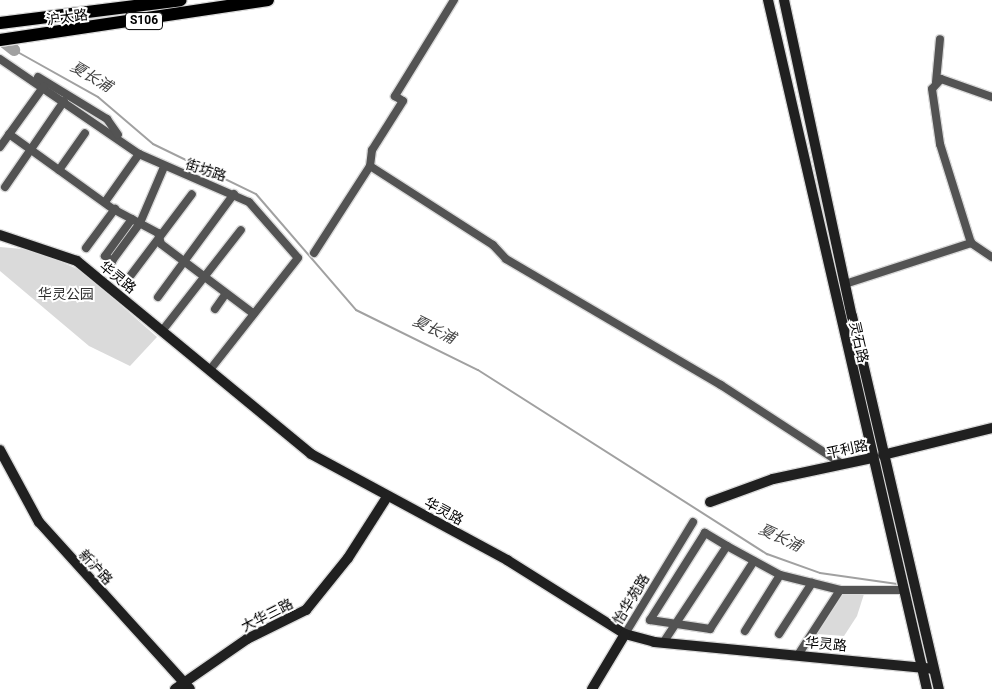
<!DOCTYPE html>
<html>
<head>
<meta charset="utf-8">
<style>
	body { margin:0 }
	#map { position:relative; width:992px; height:689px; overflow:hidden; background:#fff; font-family:Roboto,"Noto Sans SC",sans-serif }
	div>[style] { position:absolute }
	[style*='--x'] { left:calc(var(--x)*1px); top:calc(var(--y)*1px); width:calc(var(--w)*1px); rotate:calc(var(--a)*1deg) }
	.green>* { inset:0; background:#dadada }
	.stream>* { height:2px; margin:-1px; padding:0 1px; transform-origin:1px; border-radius:1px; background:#a1a1a1 }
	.river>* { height:12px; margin:-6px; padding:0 6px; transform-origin:6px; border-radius:6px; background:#a1a1a1 }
	.roads { filter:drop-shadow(1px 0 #dbdbdb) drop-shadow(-1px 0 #dbdbdb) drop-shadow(0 1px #dbdbdb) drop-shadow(0 -1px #dbdbdb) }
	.street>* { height:8px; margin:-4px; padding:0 4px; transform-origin:4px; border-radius:4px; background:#535353 }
	.secondary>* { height:10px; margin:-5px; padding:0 5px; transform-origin:5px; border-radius:5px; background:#202020 }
	.primary>* { height:12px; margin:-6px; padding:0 6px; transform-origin:6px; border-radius:6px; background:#000 }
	span { translate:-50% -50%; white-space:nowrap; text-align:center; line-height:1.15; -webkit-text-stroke:4px #fff; paint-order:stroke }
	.shield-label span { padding:1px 4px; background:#fff; border:1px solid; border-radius:4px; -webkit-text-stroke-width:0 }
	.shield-label { font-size:12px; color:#000; font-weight:700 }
	.street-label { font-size:14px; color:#000 }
	.park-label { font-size:14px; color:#313131 }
	.water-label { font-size:15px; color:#424242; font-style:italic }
</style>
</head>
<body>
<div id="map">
	<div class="green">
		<i style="clip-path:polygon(0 247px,34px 250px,82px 271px,157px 337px,130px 366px,89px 346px,0 271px)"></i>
		<i style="clip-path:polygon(843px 594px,864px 594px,857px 616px,844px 636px,817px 634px)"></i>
	</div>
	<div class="stream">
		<i style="--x:14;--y:50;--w:96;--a:29.2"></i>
		<i style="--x:98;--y:97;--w:72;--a:40.5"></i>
		<i style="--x:153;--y:144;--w:114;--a:25.9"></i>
		<i style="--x:256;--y:194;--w:153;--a:49.2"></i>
		<i style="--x:356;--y:310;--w:136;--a:26.2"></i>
		<i style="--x:478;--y:370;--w:343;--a:32.5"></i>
		<i style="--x:767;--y:554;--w:56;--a:19.7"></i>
		<i style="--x:820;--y:573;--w:78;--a:8.1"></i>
	</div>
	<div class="river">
		<i style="--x:0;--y:39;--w:18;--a:38"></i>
	</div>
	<div class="roads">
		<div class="street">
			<i style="--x:454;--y:0;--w:113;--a:121.6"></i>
			<i style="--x:395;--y:96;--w:9;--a:32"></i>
			<i style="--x:403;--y:101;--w:58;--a:122.3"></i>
			<i style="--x:372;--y:150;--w:16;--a:97"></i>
			<i style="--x:370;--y:166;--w:146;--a:32.7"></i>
			<i style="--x:493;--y:245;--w:19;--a:47"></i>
			<i style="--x:506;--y:259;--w:249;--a:30.4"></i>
			<i style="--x:721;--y:385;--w:145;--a:33.1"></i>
			<i style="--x:0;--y:59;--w:168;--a:34.4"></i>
			<i style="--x:139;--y:154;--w:120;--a:23.6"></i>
			<i style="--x:249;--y:202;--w:74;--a:48.8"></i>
			<i style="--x:298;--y:258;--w:142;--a:128.2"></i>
			<i style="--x:38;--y:77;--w:81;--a:31.3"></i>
			<i style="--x:107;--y:119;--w:19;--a:55"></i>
			<i style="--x:936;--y:82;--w:43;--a:-84.7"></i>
			<i style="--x:992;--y:97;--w:54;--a:-160.6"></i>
			<i style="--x:941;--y:79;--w:13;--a:132"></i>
			<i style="--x:932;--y:89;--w:56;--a:81.7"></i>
			<i style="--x:940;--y:144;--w:104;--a:72.6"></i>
			<i style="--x:971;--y:243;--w:25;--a:34"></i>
			<i style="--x:9;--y:134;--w:128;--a:35.8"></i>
			<i style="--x:113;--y:209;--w:51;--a:28.1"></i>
			<i style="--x:158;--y:233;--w:11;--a:75"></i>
			<i style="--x:161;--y:244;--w:116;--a:37"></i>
			<i style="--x:0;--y:147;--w:75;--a:-54.2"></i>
			<i style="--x:59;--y:170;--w:45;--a:-54.9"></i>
			<i style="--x:5;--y:187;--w:104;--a:-55.5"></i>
			<i style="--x:105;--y:202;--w:59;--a:-54.7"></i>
			<i style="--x:132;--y:219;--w:46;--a:126.1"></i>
			<i style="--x:105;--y:256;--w:9;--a:36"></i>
			<i style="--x:112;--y:261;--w:47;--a:-53.6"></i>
			<i style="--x:140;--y:223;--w:61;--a:-66.8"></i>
			<i style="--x:86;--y:248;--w:49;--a:-53.4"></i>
			<i style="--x:314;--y:253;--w:103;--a:-57.2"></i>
			<i style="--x:131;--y:275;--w:101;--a:-53"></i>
			<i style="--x:845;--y:284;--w:133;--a:-18"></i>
			<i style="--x:158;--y:297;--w:128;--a:-53.6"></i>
			<i style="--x:215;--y:309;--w:19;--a:-55"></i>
			<i style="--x:162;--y:331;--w:128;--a:-52"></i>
			<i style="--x:727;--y:546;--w:26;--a:-149"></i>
			<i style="--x:705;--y:533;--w:103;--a:122.3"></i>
			<i style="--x:650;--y:620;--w:61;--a:8.5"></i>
			<i style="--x:710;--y:629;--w:81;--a:-57.1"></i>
			<i style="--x:745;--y:631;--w:66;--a:-58"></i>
			<i style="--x:625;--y:634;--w:131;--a:-58.7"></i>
			<i style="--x:779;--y:634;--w:61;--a:-57.1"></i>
			<i style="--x:663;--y:643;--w:116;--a:-56.6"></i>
			<i style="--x:727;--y:546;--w:60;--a:28.7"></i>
			<i style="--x:780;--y:575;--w:62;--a:14"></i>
			<i style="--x:840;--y:590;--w:62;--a:0"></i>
			<i style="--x:798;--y:655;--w:77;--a:-57.1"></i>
		</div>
		<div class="secondary">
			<i style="--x:768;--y:0;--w:707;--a:77.01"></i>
			<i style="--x:784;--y:0;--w:323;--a:77.9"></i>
			<i style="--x:852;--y:316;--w:383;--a:76.9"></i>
			<i style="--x:0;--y:235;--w:81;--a:18.7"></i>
			<i style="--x:77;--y:261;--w:303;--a:39.5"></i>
			<i style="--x:311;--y:454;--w:223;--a:28.4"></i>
			<i style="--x:507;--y:560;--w:139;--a:32.1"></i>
			<i style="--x:625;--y:634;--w:30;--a:15"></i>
			<i style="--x:654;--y:642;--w:280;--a:5.5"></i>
			<i style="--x:0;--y:450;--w:82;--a:61.6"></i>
			<i style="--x:39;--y:522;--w:225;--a:47.9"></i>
			<i style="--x:883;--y:455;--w:112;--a:-13.9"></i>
			<i style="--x:710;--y:502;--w:67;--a:-20.1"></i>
			<i style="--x:773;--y:479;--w:101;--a:-12"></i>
			<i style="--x:175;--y:689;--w:88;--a:-34.8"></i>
			<i style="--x:247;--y:639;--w:66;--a:-26.2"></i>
			<i style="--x:306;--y:610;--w:67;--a:-51.1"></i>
			<i style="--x:348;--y:558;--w:72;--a:-57.4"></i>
			<i style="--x:592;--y:689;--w:64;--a:-59"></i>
		</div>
		<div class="primary">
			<i style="--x:0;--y:23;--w:182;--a:-7.2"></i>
			<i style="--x:0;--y:40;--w:271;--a:-8.5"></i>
		</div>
	</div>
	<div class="shield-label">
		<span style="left:144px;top:21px">S106</span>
	</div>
	<div class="street-label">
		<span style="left:67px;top:17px;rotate:-8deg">沪太路</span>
		<span style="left:206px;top:170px;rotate:18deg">街坊路</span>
		<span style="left:118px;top:277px;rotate:39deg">华灵路</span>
		<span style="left:859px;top:342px;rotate:77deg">灵石路</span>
		<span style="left:847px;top:449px;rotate:-12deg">平利路</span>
		<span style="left:444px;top:511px;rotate:28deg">华灵路</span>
		<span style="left:96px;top:567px;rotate:47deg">新沪路</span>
		<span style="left:631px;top:599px;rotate:-59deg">怡华苑路</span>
		<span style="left:267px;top:615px;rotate:-27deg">大华三路</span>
		<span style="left:826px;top:644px;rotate:5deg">华灵路</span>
	</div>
	<div class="park-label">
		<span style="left:66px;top:294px">华灵公园</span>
	</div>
	<div class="water-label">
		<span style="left:91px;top:77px;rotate:31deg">夏长浦</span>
		<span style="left:434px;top:330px;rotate:26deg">夏长浦</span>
		<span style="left:780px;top:538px;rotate:25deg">夏长浦</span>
	</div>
</div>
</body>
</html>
